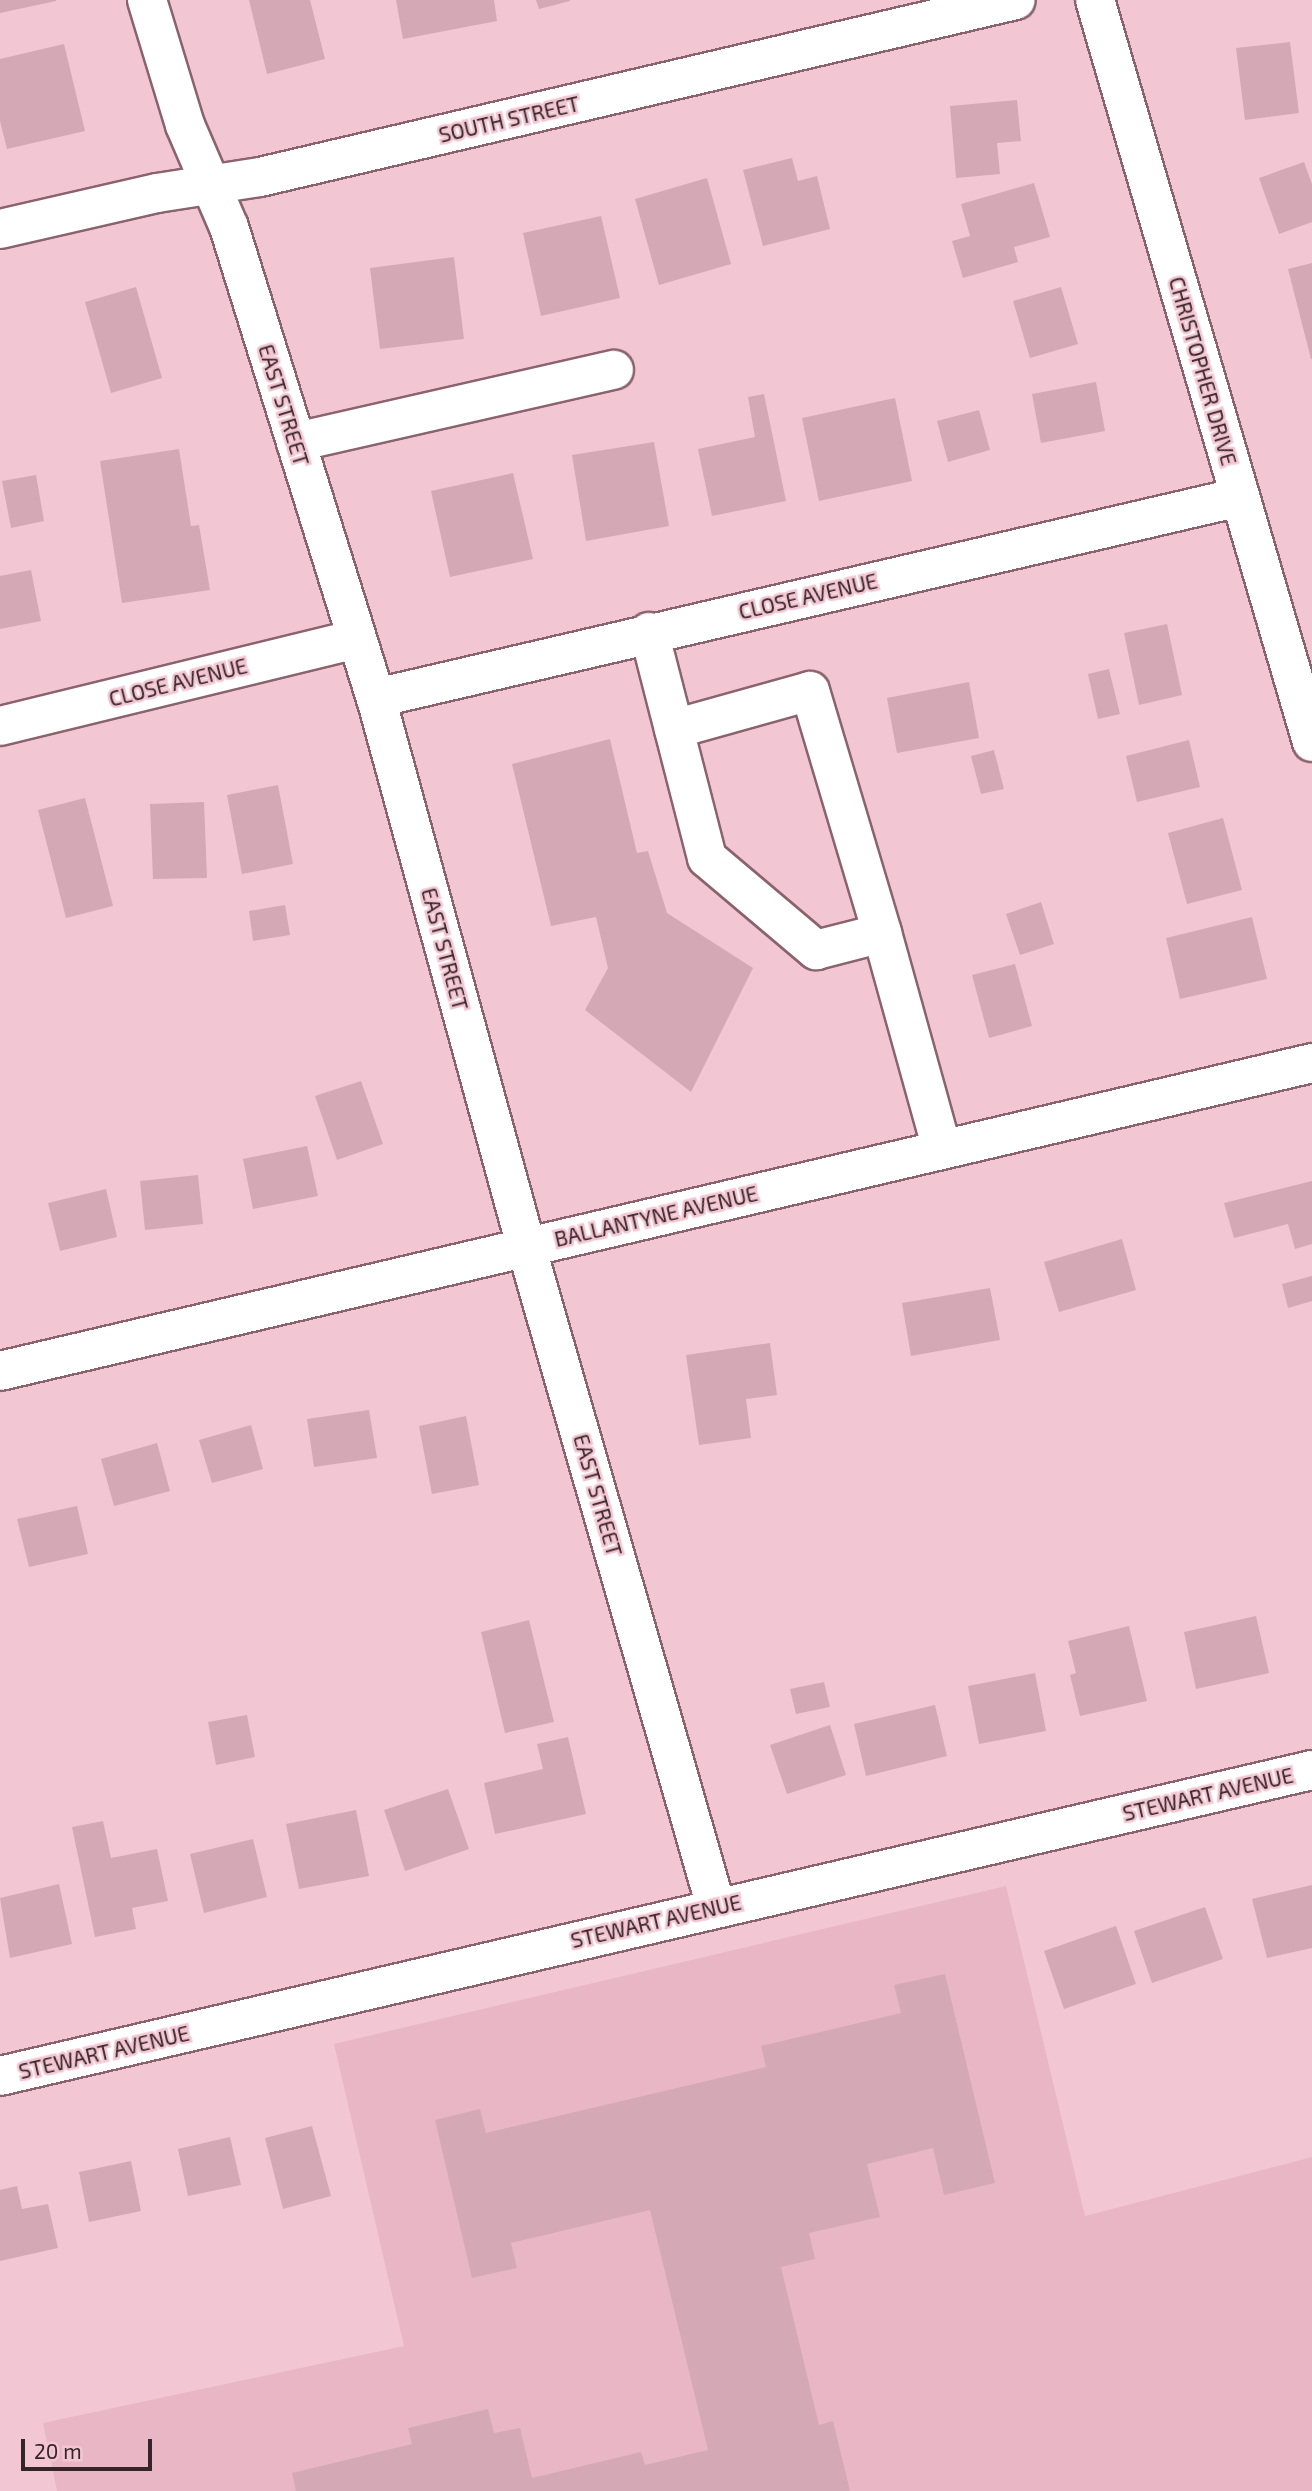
<!DOCTYPE html>
<html>
<head>
<meta charset="utf-8">
<style>
	body { margin:0 }
	#map { position:relative; width:1312px; height:2491px; overflow:hidden; background:#f3c6d3; font-family:"Exo 2",sans-serif }
	div>[style] { position:absolute }
	[style*='--x'] { left:calc(var(--x)*1px); top:calc(var(--y)*1px); width:calc(var(--w)*1px); rotate:calc(var(--a)*1deg) }
	.built>* { inset:0; background:#e9b6c5 }
	.building>* { inset:0; background:#d4a9b5 }
	.roads { filter:drop-shadow(2px 0 #8a636f) drop-shadow(-2px 0 #8a636f) drop-shadow(0 2px #8a636f) drop-shadow(0 -2px #8a636f) }
	.minor>* { height:38px; margin:-19px; padding:0 19px; transform-origin:19px; border-radius:19px; background:#fff }
	span { translate:-50% -50%; white-space:nowrap; text-align:center; line-height:1.15; -webkit-text-stroke:5px #f3c6d3; paint-order:stroke }
	.street-label { font-size:21px; color:#352429 }
	.scale { position:absolute; left:21px; top:2439px; width:131px; height:32px; box-sizing:border-box; border:4px solid #352429; border-top:0; padding-left:9px; font-size:21px; line-height:24px; white-space:nowrap; color:#352429; -webkit-text-stroke:5px #f3c6d3; paint-order:stroke }
</style>
</head>
<body>
<div id="map">
	<div class="built">
		<i style="clip-path:polygon(1006px 1886px,1085px 2216px,1312px 2157px,1312px 2491px,57px 2491px,43px 2423px,404px 2346px,334px 2044px)"></i>
	</div>
	<div class="building">
		<i style="clip-path:polygon(0 0,56px 0,56px 1px,0 13px)"></i>
		<i style="clip-path:polygon(249px 0,310px 0,325px 59px,267px 74px)"></i>
		<i style="clip-path:polygon(396px 0,494px 0,497px 21px,403px 39px)"></i>
		<i style="clip-path:polygon(536px 0,570px 0,570px 1px,539px 9px)"></i>
		<i style="clip-path:polygon(1290px 42px,1299px 113px,1245px 120px,1236px 48px)"></i>
		<i style="clip-path:polygon(64px 44px,85px 131px,7px 149px,0 121px,0 59px)"></i>
		<i style="clip-path:polygon(1017px 100px,1021px 141px,997px 143px,1000px 174px,956px 178px,950px 106px)"></i>
		<i style="clip-path:polygon(792px 158px,798px 181px,817px 176px,830px 229px,763px 246px,743px 170px)"></i>
		<i style="clip-path:polygon(1304px 162px,1312px 184px,1312px 222px,1279px 234px,1259px 178px)"></i>
		<i style="clip-path:polygon(707px 178px,731px 264px,659px 285px,635px 199px)"></i>
		<i style="clip-path:polygon(1034px 183px,1050px 237px,1014px 247px,1018px 262px,963px 278px,952px 241px,970px 236px,961px 204px)"></i>
		<i style="clip-path:polygon(601px 216px,620px 298px,541px 316px,523px 233px)"></i>
		<i style="clip-path:polygon(454px 257px,464px 339px,380px 349px,370px 268px)"></i>
		<i style="clip-path:polygon(1312px 263px,1312px 359px,1311px 359px,1288px 269px)"></i>
		<i style="clip-path:polygon(136px 287px,162px 378px,111px 393px,85px 302px)"></i>
		<i style="clip-path:polygon(1061px 287px,1078px 344px,1030px 358px,1013px 301px)"></i>
		<i style="clip-path:polygon(1096px 382px,1105px 431px,1041px 443px,1032px 394px)"></i>
		<i style="clip-path:polygon(764px 394px,786px 501px,712px 516px,698px 449px,755px 437px,748px 397px)"></i>
		<i style="clip-path:polygon(895px 398px,912px 481px,819px 501px,802px 418px)"></i>
		<i style="clip-path:polygon(979px 410px,990px 450px,948px 462px,937px 421px)"></i>
		<i style="clip-path:polygon(654px 442px,669px 526px,586px 541px,572px 455px)"></i>
		<i style="clip-path:polygon(179px 449px,191px 526px,199px 525px,210px 590px,122px 603px,100px 461px)"></i>
		<i style="clip-path:polygon(513px 473px,533px 559px,450px 577px,431px 491px)"></i>
		<i style="clip-path:polygon(36px 475px,44px 521px,11px 528px,2px 481px)"></i>
		<i style="clip-path:polygon(31px 570px,41px 621px,0 629px,0 576px)"></i>
		<i style="clip-path:polygon(1167px 624px,1182px 695px,1139px 705px,1124px 633px)"></i>
		<i style="clip-path:polygon(1109px 669px,1120px 714px,1098px 719px,1088px 674px)"></i>
		<i style="clip-path:polygon(969px 682px,979px 738px,897px 753px,887px 698px)"></i>
		<i style="clip-path:polygon(610px 739px,637px 853px,648px 851px,667px 913px,753px 968px,691px 1092px,585px 1010px,608px 968px,596px 917px,551px 926px,512px 764px)"></i>
		<i style="clip-path:polygon(1189px 740px,1200px 787px,1137px 802px,1126px 756px)"></i>
		<i style="clip-path:polygon(994px 750px,1004px 789px,981px 794px,971px 756px)"></i>
		<i style="clip-path:polygon(278px 785px,293px 864px,242px 874px,227px 795px)"></i>
		<i style="clip-path:polygon(85px 798px,113px 906px,66px 918px,38px 810px)"></i>
		<i style="clip-path:polygon(204px 802px,207px 878px,153px 879px,150px 804px)"></i>
		<i style="clip-path:polygon(1223px 818px,1242px 890px,1187px 904px,1168px 833px)"></i>
		<i style="clip-path:polygon(1041px 902px,1054px 944px,1020px 955px,1006px 914px)"></i>
		<i style="clip-path:polygon(285px 905px,290px 935px,253px 941px,249px 911px)"></i>
		<i style="clip-path:polygon(1252px 917px,1267px 979px,1180px 999px,1166px 938px)"></i>
		<i style="clip-path:polygon(1015px 964px,1032px 1026px,989px 1038px,972px 975px)"></i>
		<i style="clip-path:polygon(361px 1081px,383px 1144px,337px 1160px,315px 1096px)"></i>
		<i style="clip-path:polygon(307px 1146px,318px 1196px,253px 1209px,243px 1159px)"></i>
		<i style="clip-path:polygon(198px 1175px,203px 1224px,145px 1230px,140px 1181px)"></i>
		<i style="clip-path:polygon(1312px 1181px,1312px 1244px,1295px 1249px,1288px 1224px,1234px 1238px,1224px 1203px)"></i>
		<i style="clip-path:polygon(106px 1189px,117px 1237px,60px 1251px,48px 1203px)"></i>
		<i style="clip-path:polygon(1122px 1239px,1136px 1290px,1059px 1312px,1044px 1262px)"></i>
		<i style="clip-path:polygon(1312px 1276px,1312px 1301px,1288px 1308px,1282px 1284px)"></i>
		<i style="clip-path:polygon(990px 1288px,1000px 1340px,911px 1356px,902px 1303px)"></i>
		<i style="clip-path:polygon(770px 1343px,777px 1395px,746px 1399px,751px 1438px,699px 1445px,686px 1355px)"></i>
		<i style="clip-path:polygon(369px 1410px,377px 1458px,314px 1467px,307px 1419px)"></i>
		<i style="clip-path:polygon(466px 1416px,479px 1485px,432px 1494px,419px 1426px)"></i>
		<i style="clip-path:polygon(251px 1425px,263px 1469px,212px 1483px,199px 1440px)"></i>
		<i style="clip-path:polygon(157px 1443px,170px 1491px,114px 1506px,101px 1459px)"></i>
		<i style="clip-path:polygon(77px 1506px,88px 1554px,29px 1567px,17px 1519px)"></i>
		<i style="clip-path:polygon(1256px 1616px,1269px 1673px,1196px 1689px,1184px 1632px)"></i>
		<i style="clip-path:polygon(529px 1620px,554px 1722px,505px 1733px,481px 1632px)"></i>
		<i style="clip-path:polygon(1129px 1626px,1147px 1701px,1080px 1716px,1070px 1675px,1076px 1673px,1068px 1641px)"></i>
		<i style="clip-path:polygon(1035px 1673px,1046px 1731px,979px 1744px,968px 1686px)"></i>
		<i style="clip-path:polygon(824px 1682px,830px 1707px,796px 1714px,790px 1689px)"></i>
		<i style="clip-path:polygon(935px 1705px,947px 1756px,866px 1776px,854px 1724px)"></i>
		<i style="clip-path:polygon(247px 1715px,255px 1757px,216px 1765px,208px 1722px)"></i>
		<i style="clip-path:polygon(830px 1725px,846px 1775px,787px 1794px,770px 1745px)"></i>
		<i style="clip-path:polygon(568px 1737px,586px 1814px,495px 1834px,484px 1783px,543px 1769px,537px 1744px)"></i>
		<i style="clip-path:polygon(448px 1789px,469px 1849px,405px 1871px,384px 1810px)"></i>
		<i style="clip-path:polygon(356px 1810px,369px 1876px,299px 1889px,286px 1824px)"></i>
		<i style="clip-path:polygon(103px 1821px,111px 1858px,157px 1849px,168px 1901px,132px 1908px,136px 1929px,95px 1937px,72px 1827px)"></i>
		<i style="clip-path:polygon(253px 1839px,267px 1897px,204px 1913px,190px 1854px)"></i>
		<i style="clip-path:polygon(59px 1884px,72px 1944px,10px 1958px,0 1898px)"></i>
		<i style="clip-path:polygon(1312px 1885px,1312px 1948px,1267px 1958px,1252px 1899px)"></i>
		<i style="clip-path:polygon(1205px 1907px,1223px 1959px,1152px 1983px,1134px 1931px)"></i>
		<i style="clip-path:polygon(1116px 1926px,1136px 1984px,1064px 2009px,1044px 1951px)"></i>
		<i style="clip-path:polygon(945px 1974px,995px 2183px,944px 2195px,933px 2148px,867px 2164px,880px 2217px,809px 2233px,815px 2259px,781px 2267px,819px 2425px,833px 2421px,850px 2491px,296px 2491px,292px 2473px,412px 2444px,408px 2428px,488px 2409px,494px 2433px,520px 2428px,532px 2478px,641px 2452px,645px 2465px,708px 2450px,650px 2210px,511px 2243px,517px 2268px,472px 2278px,435px 2120px,480px 2109px,486px 2133px,766px 2067px,761px 2046px,901px 2013px,894px 1985px)"></i>
		<i style="clip-path:polygon(312px 2126px,331px 2196px,283px 2209px,265px 2138px)"></i>
		<i style="clip-path:polygon(230px 2137px,241px 2185px,188px 2196px,178px 2149px)"></i>
		<i style="clip-path:polygon(131px 2161px,141px 2211px,89px 2222px,79px 2172px)"></i>
		<i style="clip-path:polygon(17px 2186px,22px 2209px,48px 2204px,58px 2248px,0 2261px,0 2190px)"></i>
	</div>
	<div class="roads">
		<div class="minor">
			<i style="--x:147;--y:0;--w:131;--a:73.1"></i>
			<i style="--x:185;--y:125;--w:111;--a:66.7"></i>
			<i style="--x:229;--y:227;--w:493;--a:72.7"></i>
			<i style="--x:376;--y:698;--w:568;--a:74.69"></i>
			<i style="--x:526;--y:1246;--w:688;--a:73.96"></i>
			<i style="--x:1095;--y:0;--w:773;--a:73.7"></i>
			<i style="--x:0;--y:229;--w:161;--a:-12.9"></i>
			<i style="--x:157;--y:193;--w:104;--a:-8.8"></i>
			<i style="--x:260;--y:177;--w:776;--a:-13.18"></i>
			<i style="--x:296;--y:442;--w:326;--a:-12.8"></i>
			<i style="--x:649;--y:632;--w:233;--a:75.6"></i>
			<i style="--x:707;--y:858;--w:143;--a:40.2"></i>
			<i style="--x:816;--y:950;--w:68;--a:-14.4"></i>
			<i style="--x:882;--y:933;--w:224;--a:74.5"></i>
			<i style="--x:376;--y:698;--w:887;--a:-13.1"></i>
			<i style="--x:0;--y:726;--w:367;--a:-13.7"></i>
			<i style="--x:674;--y:729;--w:141;--a:-15.6"></i>
			<i style="--x:810;--y:691;--w:252;--a:73.4"></i>
			<i style="--x:0;--y:1371;--w:1348;--a:-13.21"></i>
			<i style="--x:0;--y:2076;--w:1347;--a:-13.13"></i>
		</div>
	</div>
	<div class="street-label">
		<span style="left:509px;top:119px;rotate:-13deg">SOUTH STREET</span>
		<span style="left:1203px;top:371px;rotate:74deg">CHRISTOPHER DRIVE</span>
		<span style="left:284px;top:405px;rotate:73deg">EAST STREET</span>
		<span style="left:808px;top:596px;rotate:-13deg">CLOSE AVENUE</span>
		<span style="left:178px;top:682px;rotate:-14deg">CLOSE AVENUE</span>
		<span style="left:445px;top:949px;rotate:75deg">EAST STREET</span>
		<span style="left:656px;top:1216px;rotate:-13deg">BALLANTYNE AVENUE</span>
		<span style="left:598px;top:1495px;rotate:74deg">EAST STREET</span>
		<span style="left:1208px;top:1794px;rotate:-13deg">STEWART AVENUE</span>
		<span style="left:656px;top:1921px;rotate:-13deg">STEWART AVENUE</span>
		<span style="left:104px;top:2052px;rotate:-13deg">STEWART AVENUE</span>
	</div>
	<div class="scale">20 m</div>
</div>
</body>
</html>
